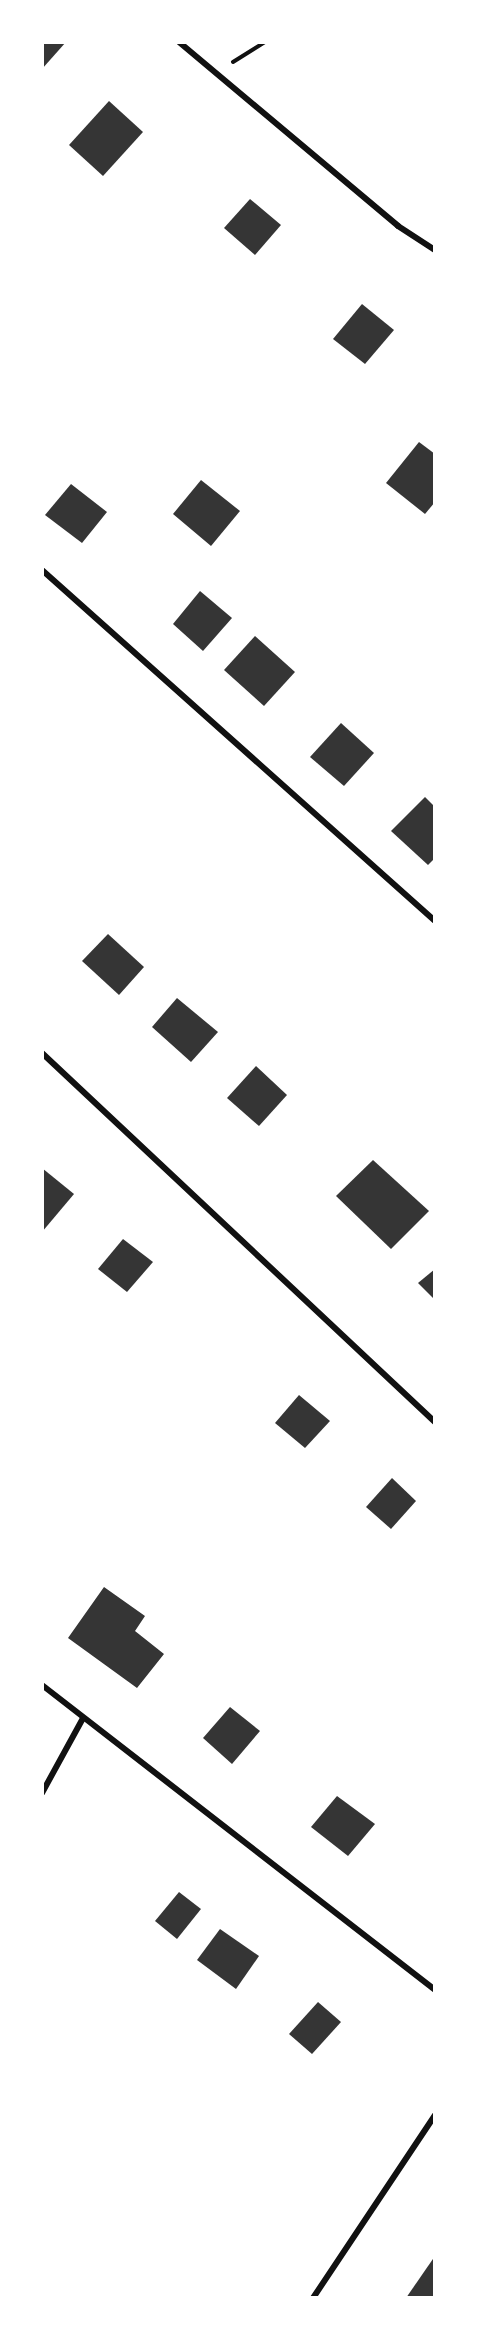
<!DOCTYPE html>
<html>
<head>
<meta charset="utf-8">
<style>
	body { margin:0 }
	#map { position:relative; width:477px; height:2340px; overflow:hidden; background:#fff; font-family:Helvetica,sans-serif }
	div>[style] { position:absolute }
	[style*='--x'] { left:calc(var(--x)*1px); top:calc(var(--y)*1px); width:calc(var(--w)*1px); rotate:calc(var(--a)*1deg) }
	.building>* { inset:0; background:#353535 }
	.path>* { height:4px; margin:-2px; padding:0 2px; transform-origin:2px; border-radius:2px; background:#111 }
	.minor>* { height:6px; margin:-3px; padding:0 3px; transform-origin:3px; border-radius:3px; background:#111 }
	span { translate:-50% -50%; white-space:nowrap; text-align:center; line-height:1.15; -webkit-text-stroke:5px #fff; paint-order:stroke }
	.frame { position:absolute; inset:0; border:44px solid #fff; pointer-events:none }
</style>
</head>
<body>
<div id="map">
	<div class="building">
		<i style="clip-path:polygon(42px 42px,66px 42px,42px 69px)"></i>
		<i style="clip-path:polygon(109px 101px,143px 132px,103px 176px,69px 145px)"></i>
		<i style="clip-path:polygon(250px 199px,281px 225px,255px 255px,224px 228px)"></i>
		<i style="clip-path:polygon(362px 304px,394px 330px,365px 364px,333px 339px)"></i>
		<i style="clip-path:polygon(419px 442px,435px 454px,435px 502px,425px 514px,386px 483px)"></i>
		<i style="clip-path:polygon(201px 480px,240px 511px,211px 546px,173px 514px)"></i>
		<i style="clip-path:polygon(71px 484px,107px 512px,82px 543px,45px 515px)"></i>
		<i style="clip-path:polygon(200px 591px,232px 618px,203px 651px,173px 624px)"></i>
		<i style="clip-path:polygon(255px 636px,295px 672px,264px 706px,224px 670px)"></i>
		<i style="clip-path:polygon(341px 723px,374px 753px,344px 786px,310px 757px)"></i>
		<i style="clip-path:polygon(425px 797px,435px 807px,435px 858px,428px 865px,391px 831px)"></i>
		<i style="clip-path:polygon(108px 934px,144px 967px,119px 995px,82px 961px)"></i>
		<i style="clip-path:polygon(177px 998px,218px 1032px,191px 1062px,152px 1027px)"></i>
		<i style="clip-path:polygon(256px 1066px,287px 1095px,259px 1126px,227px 1098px)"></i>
		<i style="clip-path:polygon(373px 1160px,429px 1211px,391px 1249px,336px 1196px)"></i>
		<i style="clip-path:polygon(42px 1168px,74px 1194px,42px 1232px)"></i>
		<i style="clip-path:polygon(123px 1239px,153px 1262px,127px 1292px,98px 1269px)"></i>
		<i style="clip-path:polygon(435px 1269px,435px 1300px,418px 1283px)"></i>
		<i style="clip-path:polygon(299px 1395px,330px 1421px,305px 1448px,275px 1423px)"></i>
		<i style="clip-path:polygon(392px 1478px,416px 1501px,391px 1529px,366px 1507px)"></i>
		<i style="clip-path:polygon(104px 1587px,145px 1616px,135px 1631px,164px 1654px,137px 1688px,68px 1638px)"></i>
		<i style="clip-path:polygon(230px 1707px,260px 1731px,232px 1764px,203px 1738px)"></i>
		<i style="clip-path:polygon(337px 1796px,375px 1824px,348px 1856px,311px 1827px)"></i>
		<i style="clip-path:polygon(179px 1892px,201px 1909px,177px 1939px,155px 1921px)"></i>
		<i style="clip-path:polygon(220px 1929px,259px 1956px,236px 1989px,197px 1960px)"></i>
		<i style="clip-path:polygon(318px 2002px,341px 2022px,312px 2054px,289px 2034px)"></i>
		<i style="clip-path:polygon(435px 2256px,435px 2298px,406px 2298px)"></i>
	</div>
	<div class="path">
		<i style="--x:233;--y:62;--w:38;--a:-32"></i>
	</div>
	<div class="minor">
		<i style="--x:179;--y:42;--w:286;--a:40"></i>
		<i style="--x:398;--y:226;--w:44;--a:33"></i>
		<i style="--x:42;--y:570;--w:527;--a:41.77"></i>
		<i style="--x:42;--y:1053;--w:539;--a:43.2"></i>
		<i style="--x:42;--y:1685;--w:497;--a:37.8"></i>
		<i style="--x:42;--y:1793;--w:85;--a:-61.3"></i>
		<i style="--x:313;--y:2298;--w:220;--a:-56.3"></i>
	</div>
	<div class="frame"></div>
</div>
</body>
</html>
